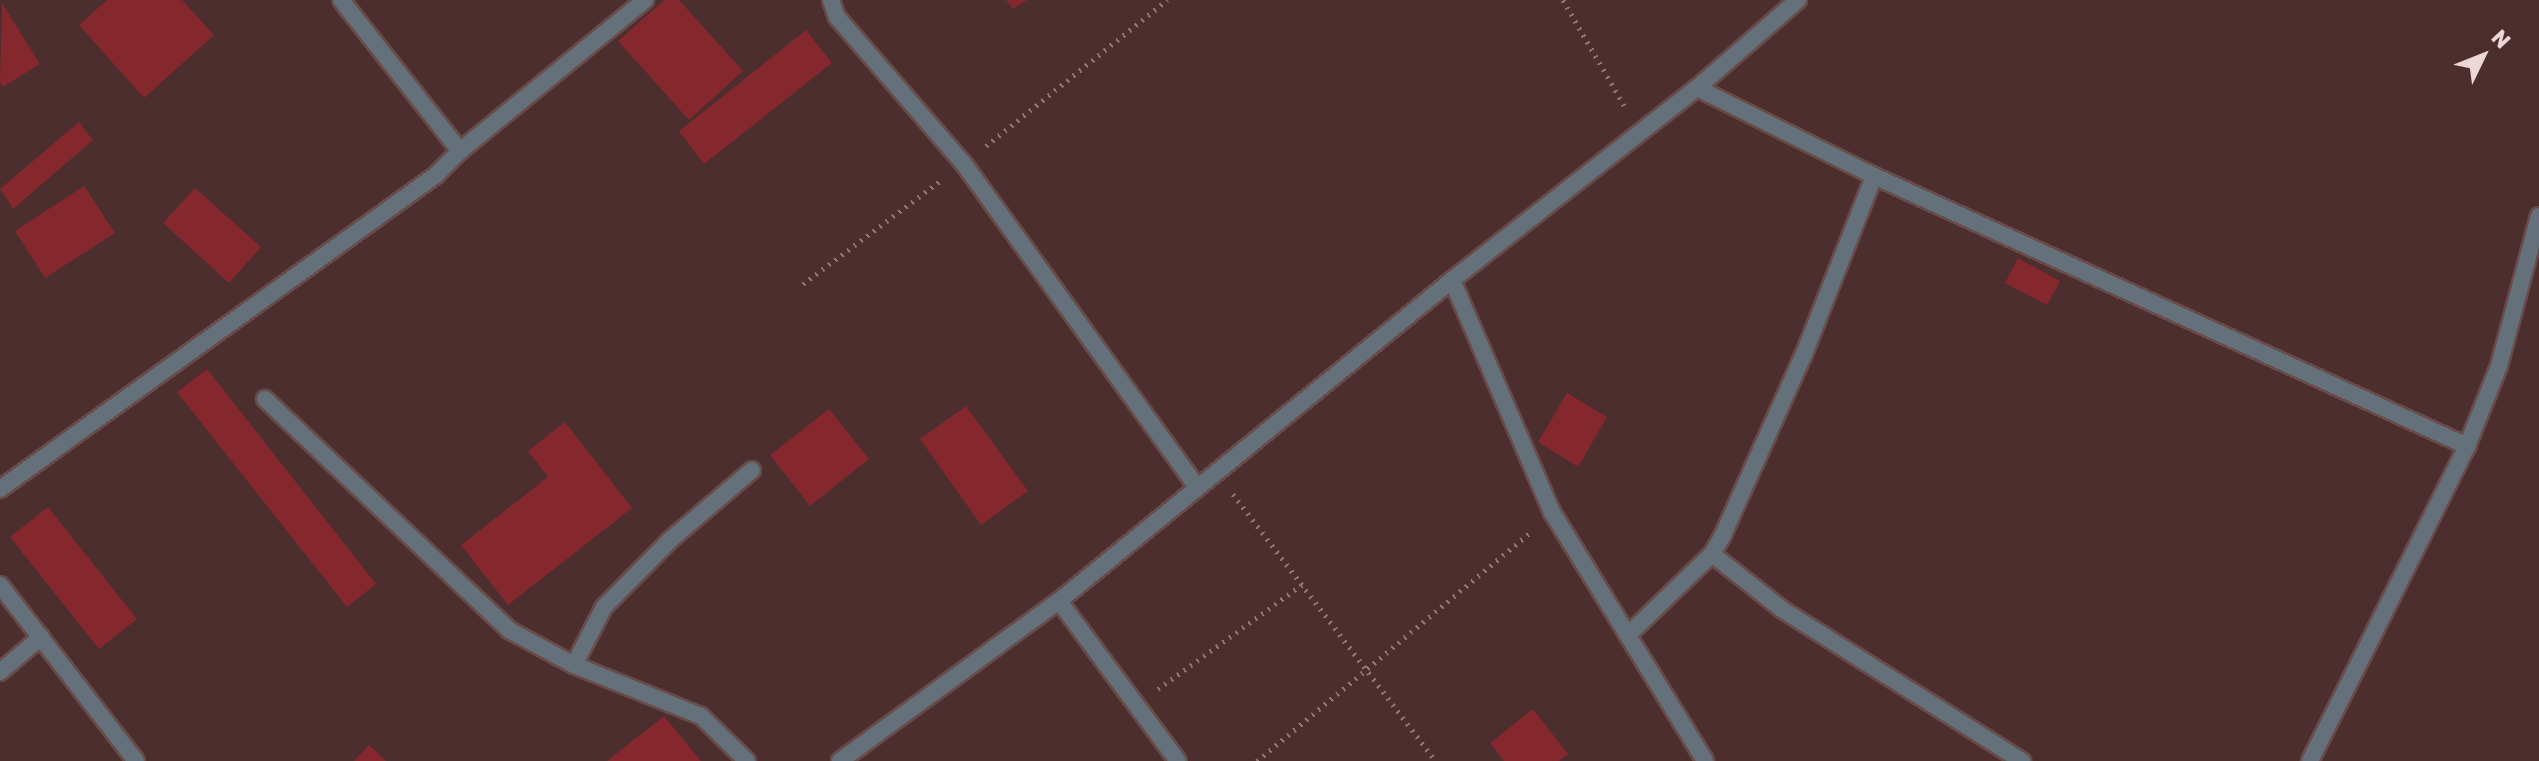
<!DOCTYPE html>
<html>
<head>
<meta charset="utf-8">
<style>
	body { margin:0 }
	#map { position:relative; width:2539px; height:761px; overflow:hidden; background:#4b2e2d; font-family:Rubik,sans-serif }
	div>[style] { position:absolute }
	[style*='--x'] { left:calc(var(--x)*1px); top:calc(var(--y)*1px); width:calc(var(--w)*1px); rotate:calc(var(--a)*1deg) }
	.building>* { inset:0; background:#85282d }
	.path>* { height:5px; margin-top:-2.5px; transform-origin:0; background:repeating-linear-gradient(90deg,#8e7675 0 2px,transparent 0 8px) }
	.roads { filter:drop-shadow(2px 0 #684c4b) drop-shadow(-2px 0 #684c4b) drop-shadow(0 2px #684c4b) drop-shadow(0 -2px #684c4b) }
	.service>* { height:16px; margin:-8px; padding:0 8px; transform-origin:8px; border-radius:8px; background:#65717a }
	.minor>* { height:16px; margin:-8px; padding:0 8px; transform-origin:8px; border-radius:8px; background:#65717a }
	span { translate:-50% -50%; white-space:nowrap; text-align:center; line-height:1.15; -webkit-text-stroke:7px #4b2e2d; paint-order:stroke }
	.north { position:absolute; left:2443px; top:16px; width:80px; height:80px; -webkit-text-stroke:6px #4b2e2d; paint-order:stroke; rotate:47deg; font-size:22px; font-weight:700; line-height:32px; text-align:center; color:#ead7d6 }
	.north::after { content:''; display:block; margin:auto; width:28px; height:36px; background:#ead7d6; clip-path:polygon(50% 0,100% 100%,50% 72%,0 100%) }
</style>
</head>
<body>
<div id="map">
	<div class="building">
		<i style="clip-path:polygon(107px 0,182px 0,214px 35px,144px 98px,79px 25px)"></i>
		<i style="clip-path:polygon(664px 0,679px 0,743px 71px,689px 120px,618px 41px)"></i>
		<i style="clip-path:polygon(1006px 0,1027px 0,1013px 9px)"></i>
		<i style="clip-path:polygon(2px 3px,40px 64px,3px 87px,0 82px)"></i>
		<i style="clip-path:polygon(806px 30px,832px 63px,704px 164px,679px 131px)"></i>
		<i style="clip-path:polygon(79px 122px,93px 140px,13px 209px,0 189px)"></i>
		<i style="clip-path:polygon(84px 186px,115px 233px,45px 278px,15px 231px)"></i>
		<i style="clip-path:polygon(195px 188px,261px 247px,229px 283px,163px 223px)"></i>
		<i style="clip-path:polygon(2018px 258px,2060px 281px,2047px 305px,2005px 283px)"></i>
		<i style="clip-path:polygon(207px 369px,376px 584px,347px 607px,177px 392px)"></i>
		<i style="clip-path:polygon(1567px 393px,1607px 417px,1578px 467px,1538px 442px)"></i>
		<i style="clip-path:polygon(966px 406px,1028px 491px,981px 525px,920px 439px)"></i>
		<i style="clip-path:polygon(829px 409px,869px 459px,810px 506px,770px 455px)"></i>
		<i style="clip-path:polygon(565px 422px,632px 508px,508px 605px,461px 545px,548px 477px,528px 451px)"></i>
		<i style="clip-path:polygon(48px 507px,137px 619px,99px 649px,10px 537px)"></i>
		<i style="clip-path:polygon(1533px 709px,1568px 754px,1559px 761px,1504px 761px,1490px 743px)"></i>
		<i style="clip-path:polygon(664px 716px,701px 761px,607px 761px)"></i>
		<i style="clip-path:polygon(369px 745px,386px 761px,354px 761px)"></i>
	</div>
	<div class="path">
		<i style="--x:1563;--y:0;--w:124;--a:59.9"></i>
		<i style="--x:986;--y:146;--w:233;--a:-38.9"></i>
		<i style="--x:803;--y:284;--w:171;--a:-36.9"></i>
		<i style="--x:1233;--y:494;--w:335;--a:52.8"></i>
		<i style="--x:1158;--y:689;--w:179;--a:-35.9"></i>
		<i style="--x:1257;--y:761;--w:357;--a:-39.9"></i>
	</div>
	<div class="roads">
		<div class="service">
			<i style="--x:265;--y:399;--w:336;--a:43.4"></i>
			<i style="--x:509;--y:630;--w:74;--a:28.3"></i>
			<i style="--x:574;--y:665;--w:137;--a:21.9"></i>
			<i style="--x:701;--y:716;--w:64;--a:44.4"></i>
			<i style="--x:574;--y:665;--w:65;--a:-62.7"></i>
			<i style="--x:604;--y:607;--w:93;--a:-45.4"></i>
			<i style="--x:669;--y:541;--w:109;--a:-40.5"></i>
		</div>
		<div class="minor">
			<i style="--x:831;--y:0;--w:18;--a:71"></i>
			<i style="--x:837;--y:17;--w:194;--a:49.2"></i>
			<i style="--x:964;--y:164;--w:398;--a:54.2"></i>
			<i style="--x:1697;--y:88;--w:198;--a:26.4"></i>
			<i style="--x:1874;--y:176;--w:652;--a:24.48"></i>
			<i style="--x:460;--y:151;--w:239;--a:-39.2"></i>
			<i style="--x:1452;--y:280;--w:253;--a:66.7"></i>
			<i style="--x:1552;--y:512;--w:292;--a:58.4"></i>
			<i style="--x:0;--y:489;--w:537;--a:-35.76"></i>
			<i style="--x:436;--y:175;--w:34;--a:-45"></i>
			<i style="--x:460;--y:151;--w:192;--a:-128.2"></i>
			<i style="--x:1712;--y:554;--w:90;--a:38.3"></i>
			<i style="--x:1783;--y:610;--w:283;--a:32.3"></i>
			<i style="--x:0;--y:585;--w:222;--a:52.3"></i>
			<i style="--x:1059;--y:601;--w:199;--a:53.4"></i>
			<i style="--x:1628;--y:635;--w:117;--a:-44"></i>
			<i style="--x:1712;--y:554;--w:20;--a:-60"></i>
			<i style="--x:1722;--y:537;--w:201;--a:-65.9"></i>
			<i style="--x:1804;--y:354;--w:191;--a:-68.5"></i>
			<i style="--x:0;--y:672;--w:54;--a:-40.5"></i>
			<i style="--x:840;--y:761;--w:271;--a:-36.2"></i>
			<i style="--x:1059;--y:601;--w:507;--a:-39.24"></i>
			<i style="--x:1452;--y:280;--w:311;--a:-38.1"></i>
			<i style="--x:1697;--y:88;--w:134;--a:-41.1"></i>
			<i style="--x:2310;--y:761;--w:352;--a:-63.5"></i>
			<i style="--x:2467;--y:446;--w:86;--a:-68.2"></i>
			<i style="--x:2499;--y:366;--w:155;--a:-75.1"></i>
		</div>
	</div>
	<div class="north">N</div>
</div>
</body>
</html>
